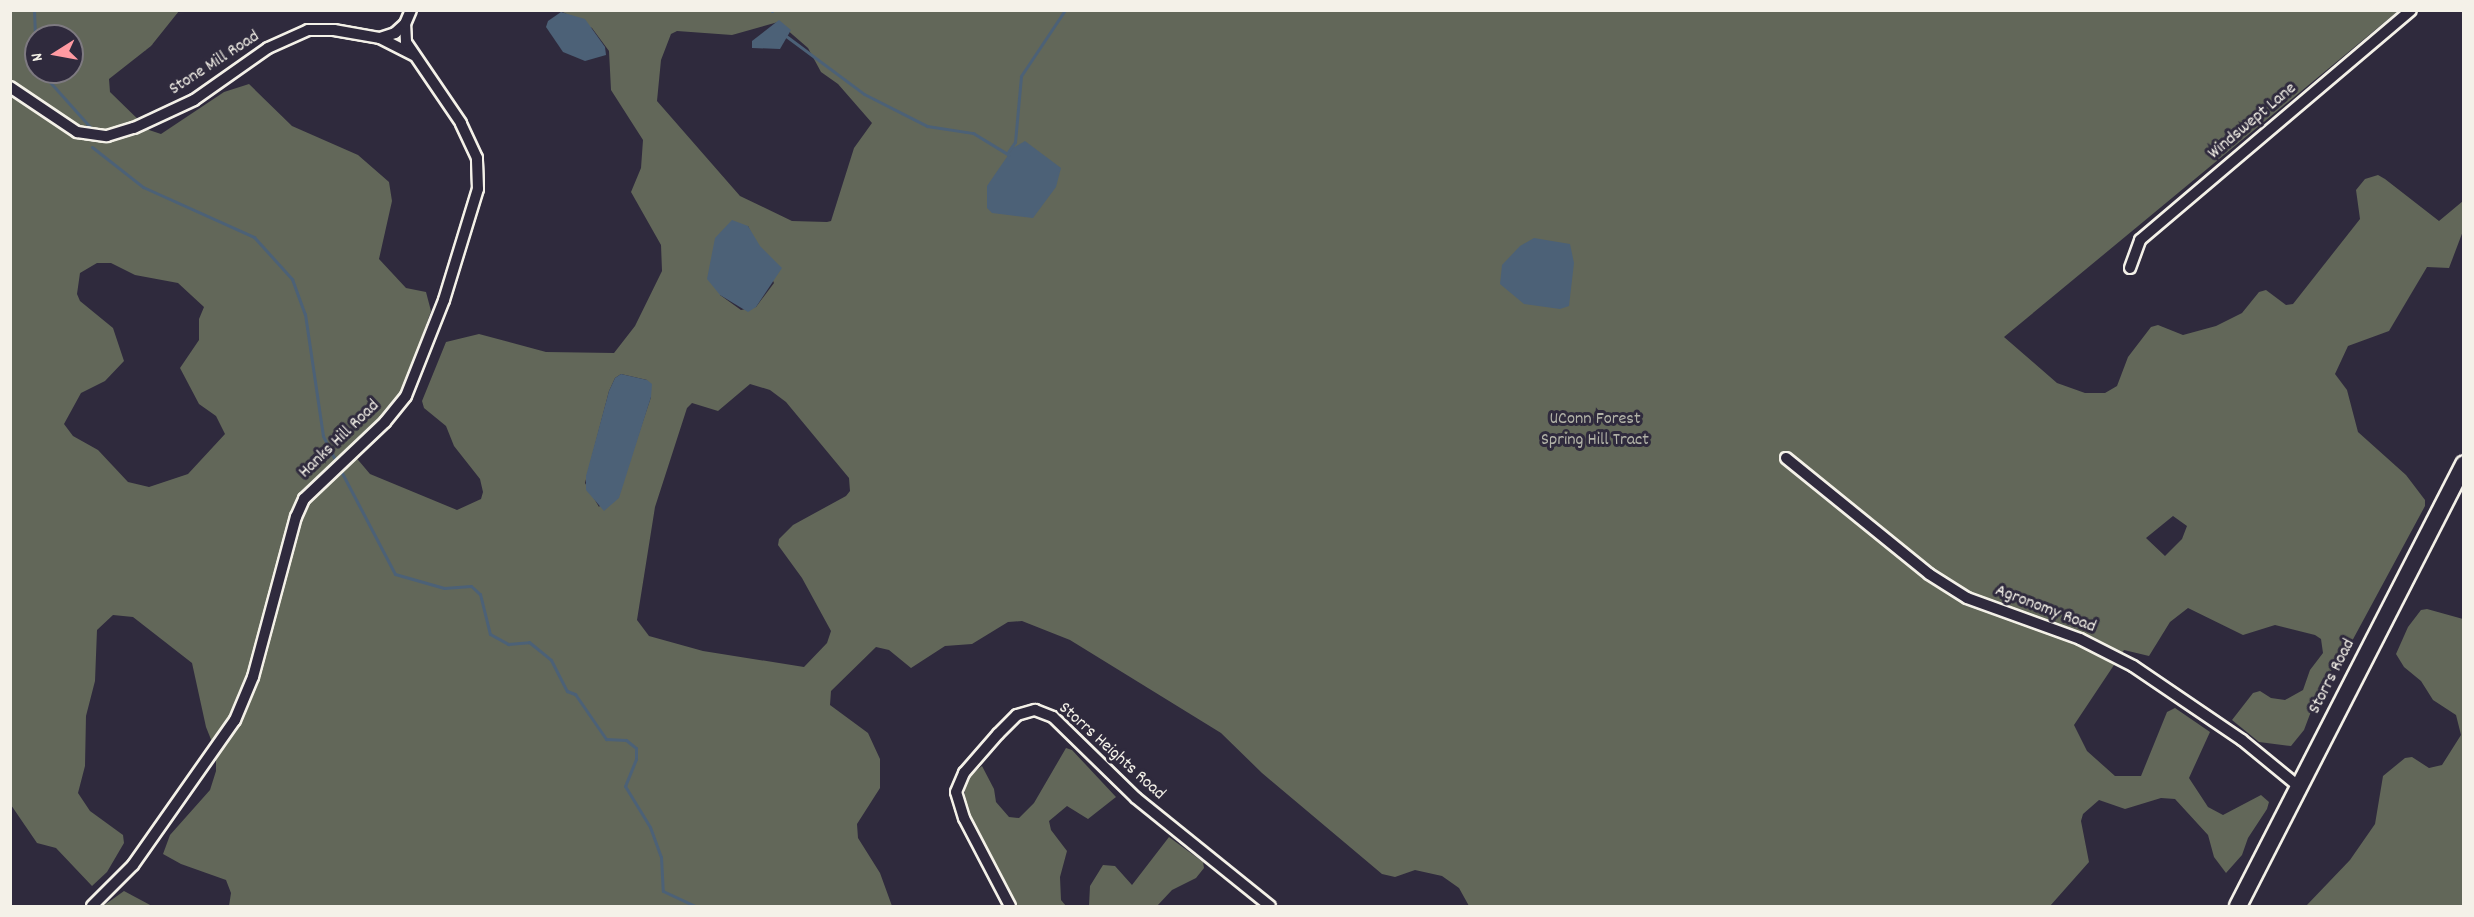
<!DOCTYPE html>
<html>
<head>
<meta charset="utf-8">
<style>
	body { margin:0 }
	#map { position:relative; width:2474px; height:917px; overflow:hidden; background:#2f2a3d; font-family:Dekko,sans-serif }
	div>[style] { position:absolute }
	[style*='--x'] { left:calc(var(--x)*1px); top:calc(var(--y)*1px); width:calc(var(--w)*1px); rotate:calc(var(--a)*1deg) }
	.green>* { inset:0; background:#626759 }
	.water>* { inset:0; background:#4c6177 }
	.stream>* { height:3px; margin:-1.5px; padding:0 1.5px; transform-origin:1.5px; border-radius:1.5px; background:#4c6177 }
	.roads { filter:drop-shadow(2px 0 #f4f1e8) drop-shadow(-2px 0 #f4f1e8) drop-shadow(0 2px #f4f1e8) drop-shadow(0 -2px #f4f1e8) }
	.street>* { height:10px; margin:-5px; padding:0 5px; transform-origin:5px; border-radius:5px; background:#2f2a3d }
	.primary>* { height:16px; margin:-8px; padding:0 8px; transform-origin:8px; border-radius:8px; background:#2f2a3d }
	span { translate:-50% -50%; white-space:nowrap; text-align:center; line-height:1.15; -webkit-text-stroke:6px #2f2a3d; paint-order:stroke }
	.street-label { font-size:18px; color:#f4f1e8 }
	.park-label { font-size:18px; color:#b2b3a8 }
	.frame { position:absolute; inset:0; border:12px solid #f4f1e8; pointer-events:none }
	.north { position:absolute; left:24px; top:24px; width:60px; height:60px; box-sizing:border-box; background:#2f2a3d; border:2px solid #7e7a81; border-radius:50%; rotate:259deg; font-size:16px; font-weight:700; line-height:24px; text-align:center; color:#f4f1e8 }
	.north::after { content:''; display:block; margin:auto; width:21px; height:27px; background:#ff9aa2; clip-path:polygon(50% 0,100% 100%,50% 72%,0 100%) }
</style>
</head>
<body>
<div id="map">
	<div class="green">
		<i style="clip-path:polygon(evenodd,11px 11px,179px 11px,151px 46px,109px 79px,110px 92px,149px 130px,161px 134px,224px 92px,249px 84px,292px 126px,358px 155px,389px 182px,392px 201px,379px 259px,406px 288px,426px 292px,431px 311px,405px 385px,387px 413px,348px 448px,370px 474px,457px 510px,481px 499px,483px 492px,480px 479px,454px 446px,446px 426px,424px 408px,422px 401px,446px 342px,479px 334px,546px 352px,614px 353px,635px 326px,662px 271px,661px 245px,631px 192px,641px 168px,643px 140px,611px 90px,609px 51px,592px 28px,561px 11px,2398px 11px,2004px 337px,2057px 383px,2085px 393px,2105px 393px,2117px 386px,2128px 357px,2151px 327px,2158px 325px,2183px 335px,2216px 326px,2242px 313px,2259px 292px,2266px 290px,2286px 305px,2293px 304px,2360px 219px,2356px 190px,2365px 179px,2378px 175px,2385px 179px,2439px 221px,2463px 201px,2463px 231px,2449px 268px,2427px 267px,2389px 331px,2348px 346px,2335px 374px,2347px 390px,2358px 432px,2406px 475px,2425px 500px,2425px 506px,2351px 643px,2321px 685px,2304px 730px,2291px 746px,2259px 742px,2232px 720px,2253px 693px,2260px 691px,2271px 698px,2285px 700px,2303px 690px,2310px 670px,2323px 653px,2321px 639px,2315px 635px,2275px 625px,2243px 635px,2188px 608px,2170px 622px,2149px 656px,2124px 650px,2074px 725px,2087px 751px,2115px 776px,2141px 776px,2167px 712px,2175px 708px,2210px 732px,2189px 778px,2208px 807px,2223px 815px,2261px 795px,2269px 802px,2267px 809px,2248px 838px,2242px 855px,2226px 873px,2214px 857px,2208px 835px,2175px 799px,2161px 798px,2125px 809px,2099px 800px,2083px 814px,2081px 821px,2089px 862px,2050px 906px,1469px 906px,1459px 888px,1442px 876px,1415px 870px,1395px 877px,1382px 874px,1262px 773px,1221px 733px,1070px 640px,1022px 621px,1008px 622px,972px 644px,945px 646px,911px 668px,889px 650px,876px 647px,831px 691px,830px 705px,868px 733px,880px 759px,880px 788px,857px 824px,858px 838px,880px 873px,892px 906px,229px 906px,231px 893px,226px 880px,181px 864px,163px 854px,170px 835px,210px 790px,216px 771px,216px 752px,206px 727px,192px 663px,133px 617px,113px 615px,97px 630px,95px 681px,86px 716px,85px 766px,78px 793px,90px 811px,123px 835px,124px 843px,107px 872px,92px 886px,56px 848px,37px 843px,11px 805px,11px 11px,778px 22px,808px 48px,821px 72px,838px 84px,872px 123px,854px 148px,831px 221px,827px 222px,792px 221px,740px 196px,657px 101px,661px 60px,671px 34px,677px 31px,732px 35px,778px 22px,11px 11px,36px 36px,72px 36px,72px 72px,36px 72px,36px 36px,11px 11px,748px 226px,774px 283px,756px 307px,741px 310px,720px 295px,748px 226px,11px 11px,97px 263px,111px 263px,135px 275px,178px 283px,204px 307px,199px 319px,199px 340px,180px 368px,199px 404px,216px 416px,225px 434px,188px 474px,149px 487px,128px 482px,98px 450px,73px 436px,64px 424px,81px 393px,105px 381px,124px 361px,113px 328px,80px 301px,77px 294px,80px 273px,97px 263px,11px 11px,621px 374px,647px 380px,651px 397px,628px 466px,599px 507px,585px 483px,609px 391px,615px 378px,621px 374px,11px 11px,750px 384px,770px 390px,786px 402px,849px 478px,850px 491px,846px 496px,793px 525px,779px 539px,778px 545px,802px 578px,831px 631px,827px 643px,804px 667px,703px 651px,649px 636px,637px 620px,655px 507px,687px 408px,692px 403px,718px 411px,750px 384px,11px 11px,2173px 516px,2187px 526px,2182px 539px,2165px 556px,2146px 538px,2173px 516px)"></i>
		<i style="clip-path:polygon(2427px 609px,2463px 619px,2463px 906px,2306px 906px,2350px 860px,2375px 824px,2383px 776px,2405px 758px,2412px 757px,2429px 768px,2442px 765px,2461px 735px,2456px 715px,2433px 700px,2421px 681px,2404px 667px,2396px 654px,2408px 627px,2421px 610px)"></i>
		<i style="clip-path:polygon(1066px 748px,1072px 750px,1116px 797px,1088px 819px,1067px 806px,1049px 821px,1051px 830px,1067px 851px,1060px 877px,1061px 900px,1066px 906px,1016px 906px,968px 816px,964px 799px,966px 779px,982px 766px,994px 789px,996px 802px,1009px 817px,1019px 818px,1034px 803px)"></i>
		<i style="clip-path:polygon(1169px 837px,1203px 862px,1204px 868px,1196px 878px,1172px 890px,1157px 906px,1089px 906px,1090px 886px,1103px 865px,1115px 866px,1132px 885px)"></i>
		<i style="clip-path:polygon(124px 891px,152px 906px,103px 906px)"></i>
	</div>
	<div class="water">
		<i style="clip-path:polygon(561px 12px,585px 19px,605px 47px,606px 55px,585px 61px,563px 52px,546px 27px,548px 21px)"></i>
		<i style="clip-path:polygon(779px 20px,791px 30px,780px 49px,752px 48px,752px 41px)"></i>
		<i style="clip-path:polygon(1025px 141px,1061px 168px,1056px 187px,1033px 218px,992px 213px,987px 208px,987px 186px,1013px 148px)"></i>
		<i style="clip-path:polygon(732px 220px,748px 226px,760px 246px,782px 268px,756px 307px,748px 312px,720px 295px,707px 279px,715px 238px)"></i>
		<i style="clip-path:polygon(1534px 238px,1570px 244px,1574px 263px,1569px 306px,1560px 309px,1524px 304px,1500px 284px,1502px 265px,1520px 246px)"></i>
		<i style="clip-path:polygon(621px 374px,647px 380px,652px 384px,651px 397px,619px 498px,604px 511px,586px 490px,586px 476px,609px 391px,615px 378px)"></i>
	</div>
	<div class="stream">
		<i style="--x:34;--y:10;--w:50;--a:87.7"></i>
		<i style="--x:772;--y:10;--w:1;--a:90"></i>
		<i style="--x:786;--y:36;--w:97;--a:36.6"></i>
		<i style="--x:864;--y:94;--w:71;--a:26.9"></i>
		<i style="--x:927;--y:126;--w:47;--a:8.7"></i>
		<i style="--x:973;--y:133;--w:42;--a:31.4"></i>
		<i style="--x:41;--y:72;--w:76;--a:48.2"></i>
		<i style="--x:92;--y:147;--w:65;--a:38.1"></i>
		<i style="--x:143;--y:187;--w:122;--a:24.2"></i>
		<i style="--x:254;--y:237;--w:57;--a:47.9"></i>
		<i style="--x:292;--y:279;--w:37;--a:70"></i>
		<i style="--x:305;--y:314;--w:123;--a:81.6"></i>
		<i style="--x:323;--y:436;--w:25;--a:63"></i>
		<i style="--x:1008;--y:152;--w:12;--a:-55"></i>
		<i style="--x:1015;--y:142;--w:66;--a:-84.8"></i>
		<i style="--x:1021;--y:76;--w:79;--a:-56.3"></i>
		<i style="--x:342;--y:473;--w:114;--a:62.3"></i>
		<i style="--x:395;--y:574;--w:51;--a:15.9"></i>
		<i style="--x:444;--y:588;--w:27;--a:-4"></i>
		<i style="--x:471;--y:586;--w:12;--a:42"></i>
		<i style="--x:480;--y:594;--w:41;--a:76"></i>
		<i style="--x:490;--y:634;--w:21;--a:29"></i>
		<i style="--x:508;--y:644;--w:21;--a:-5"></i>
		<i style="--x:529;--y:642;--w:28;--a:39"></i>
		<i style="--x:551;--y:660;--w:35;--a:63"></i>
		<i style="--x:567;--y:691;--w:9;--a:21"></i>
		<i style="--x:575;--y:694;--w:55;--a:55.4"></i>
		<i style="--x:606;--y:739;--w:20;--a:3"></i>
		<i style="--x:626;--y:740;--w:13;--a:39"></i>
		<i style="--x:636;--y:748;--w:11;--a:90"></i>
		<i style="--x:636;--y:759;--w:29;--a:112"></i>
		<i style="--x:625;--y:786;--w:48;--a:58.6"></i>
		<i style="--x:650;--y:827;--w:32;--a:70"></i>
		<i style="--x:661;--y:857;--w:34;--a:87"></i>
		<i style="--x:663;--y:891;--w:35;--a:25"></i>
	</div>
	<div class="roads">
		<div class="street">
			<i style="--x:380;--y:38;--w:16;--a:-18"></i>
			<i style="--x:395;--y:33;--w:13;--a:-42"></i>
			<i style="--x:10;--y:87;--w:81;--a:33.9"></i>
			<i style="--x:77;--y:132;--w:30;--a:8"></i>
			<i style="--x:107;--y:136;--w:28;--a:-17"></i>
			<i style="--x:134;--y:128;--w:66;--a:-25"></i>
			<i style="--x:194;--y:100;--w:90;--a:-35.1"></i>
			<i style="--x:268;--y:48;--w:44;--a:-24.2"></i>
			<i style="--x:308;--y:30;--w:26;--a:0"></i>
			<i style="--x:334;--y:30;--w:47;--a:9.9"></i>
			<i style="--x:380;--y:38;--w:37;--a:27"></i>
			<i style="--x:2130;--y:268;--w:30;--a:-70"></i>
			<i style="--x:2140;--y:240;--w:355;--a:-40.3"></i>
			<i style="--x:1786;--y:458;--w:184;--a:39"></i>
			<i style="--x:1929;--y:574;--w:45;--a:32.3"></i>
			<i style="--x:1967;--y:598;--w:120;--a:19.9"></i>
			<i style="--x:2080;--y:639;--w:59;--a:27"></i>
			<i style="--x:2133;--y:666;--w:132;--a:34.2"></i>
			<i style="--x:2242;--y:740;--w:72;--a:39.4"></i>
			<i style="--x:92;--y:906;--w:58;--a:-45"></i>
			<i style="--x:133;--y:865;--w:177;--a:-54.9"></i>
			<i style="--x:235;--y:720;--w:47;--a:-67.3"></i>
			<i style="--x:253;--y:677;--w:166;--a:-75"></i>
			<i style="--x:296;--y:517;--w:20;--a:-66"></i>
			<i style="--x:304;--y:499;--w:112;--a:-43.5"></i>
			<i style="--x:385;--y:422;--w:33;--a:-51"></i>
			<i style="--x:406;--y:396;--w:103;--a:-68.4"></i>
			<i style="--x:444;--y:300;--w:116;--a:-73"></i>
			<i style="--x:478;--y:189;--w:31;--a:-92"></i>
			<i style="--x:477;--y:158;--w:38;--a:-115"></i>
			<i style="--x:461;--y:123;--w:98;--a:-124.2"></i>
			<i style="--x:406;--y:42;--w:18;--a:-93"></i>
			<i style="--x:405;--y:24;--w:15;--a:-67"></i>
			<i style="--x:1010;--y:906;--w:99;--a:-117.6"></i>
			<i style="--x:964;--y:818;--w:27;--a:-107"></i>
			<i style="--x:956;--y:792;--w:21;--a:-67"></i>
			<i style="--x:964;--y:773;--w:52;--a:-48.9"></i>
			<i style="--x:998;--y:734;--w:27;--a:-45"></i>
			<i style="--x:1017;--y:715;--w:19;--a:-16"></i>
			<i style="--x:1035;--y:710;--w:19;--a:21"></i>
			<i style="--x:1053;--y:717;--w:116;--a:44.3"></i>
			<i style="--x:1136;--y:798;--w:172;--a:38.9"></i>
		</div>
		<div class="primary">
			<i style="--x:2238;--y:906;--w:496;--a:-62.9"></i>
		</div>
	</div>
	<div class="street-label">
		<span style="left:215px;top:64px;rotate:-33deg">Stone Mill Road</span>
		<span style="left:2253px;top:122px;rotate:-40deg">Windswept Lane</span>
		<span style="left:340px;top:440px;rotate:-44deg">Hanks Hill Road</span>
		<span style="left:2045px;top:610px;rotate:21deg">Agronomy Road</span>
		<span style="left:2333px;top:677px;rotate:-63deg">Storrs Road</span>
		<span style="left:1111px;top:752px;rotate:42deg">Storrs Heights Road</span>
	</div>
	<div class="park-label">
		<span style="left:1595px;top:431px">UConn Forest<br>Spring Hill Tract</span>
	</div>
	<div class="frame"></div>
	<div class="north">N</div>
</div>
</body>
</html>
